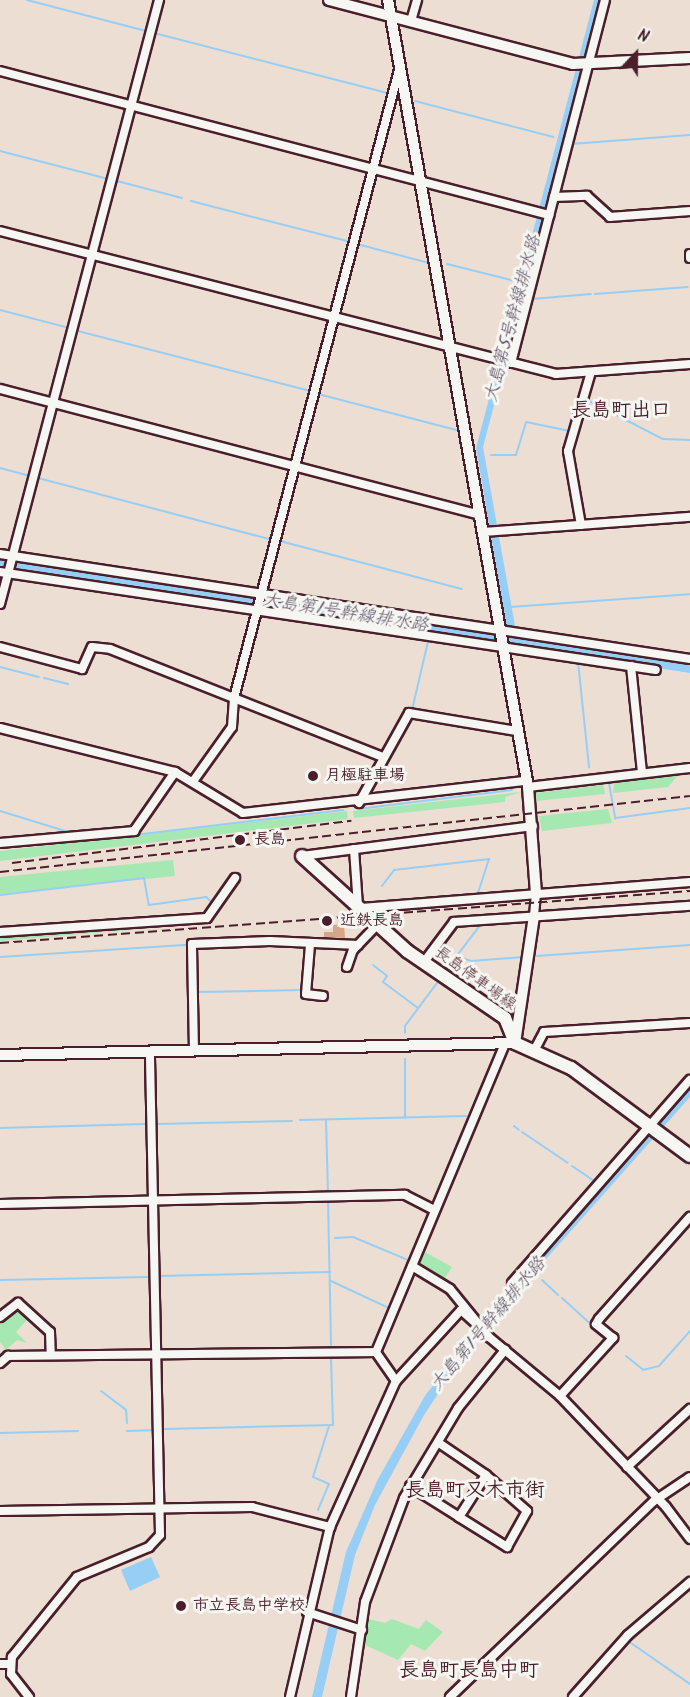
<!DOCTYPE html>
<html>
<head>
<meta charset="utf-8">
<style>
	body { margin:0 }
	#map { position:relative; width:690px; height:1697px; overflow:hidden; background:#ecded2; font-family:Kalam,"Klee One",sans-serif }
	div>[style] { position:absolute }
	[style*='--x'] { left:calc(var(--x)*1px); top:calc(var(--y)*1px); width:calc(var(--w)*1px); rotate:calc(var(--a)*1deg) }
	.green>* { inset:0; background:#a6e8b2 }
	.water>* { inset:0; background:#97cef5 }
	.stream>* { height:2px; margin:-1px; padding:0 1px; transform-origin:1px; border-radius:1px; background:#97cef5 }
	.building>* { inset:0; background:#d5a787 }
	.roads { filter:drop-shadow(2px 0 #4a1f2b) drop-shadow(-2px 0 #4a1f2b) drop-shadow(0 2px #4a1f2b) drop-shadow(0 -2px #4a1f2b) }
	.minor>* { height:8px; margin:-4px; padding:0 4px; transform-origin:4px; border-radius:4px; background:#f6f6f2 }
	.tertiary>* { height:10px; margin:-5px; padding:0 5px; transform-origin:5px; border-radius:5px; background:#f6f6f2 }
	.secondary>* { height:12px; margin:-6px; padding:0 6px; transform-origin:6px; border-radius:6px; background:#f6f6f2 }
	.rail>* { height:2px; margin-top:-1px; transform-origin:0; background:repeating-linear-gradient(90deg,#4a1f2b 0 9px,transparent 0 13.5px) }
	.dots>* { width:16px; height:16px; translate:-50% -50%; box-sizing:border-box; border:3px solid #f6f6f2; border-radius:50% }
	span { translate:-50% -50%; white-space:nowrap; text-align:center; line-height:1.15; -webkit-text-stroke:6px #f6f6f2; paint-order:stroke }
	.poi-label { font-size:16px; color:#4a1f2b; font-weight:700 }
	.left { translate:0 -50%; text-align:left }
	.street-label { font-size:16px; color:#4a1f2b }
	.water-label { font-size:18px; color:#615468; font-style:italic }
	.quarter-label { font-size:20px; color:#4a1f2b; font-weight:700 }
	.north { position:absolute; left:606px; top:24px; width:60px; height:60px; -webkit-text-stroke:4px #f6f6f2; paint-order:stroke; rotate:22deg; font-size:16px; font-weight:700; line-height:24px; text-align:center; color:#4a1f2b }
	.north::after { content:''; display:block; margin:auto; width:21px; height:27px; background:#4a1f2b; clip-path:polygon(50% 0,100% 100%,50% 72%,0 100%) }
</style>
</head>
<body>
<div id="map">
	<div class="green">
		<i style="clip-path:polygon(678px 775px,668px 787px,613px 793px,614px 783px)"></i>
		<i style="clip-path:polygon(603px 785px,605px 794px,536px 801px,536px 793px)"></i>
		<i style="clip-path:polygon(521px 792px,505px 797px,505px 802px,354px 818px,353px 811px)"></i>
		<i style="clip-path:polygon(608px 809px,612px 823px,542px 831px,539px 816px)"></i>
		<i style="clip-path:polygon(347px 811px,348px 819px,0 861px,0 851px)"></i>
		<i style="clip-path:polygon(173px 860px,175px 876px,0 894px,0 877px)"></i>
		<i style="clip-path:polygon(209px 923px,0 941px,0 934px)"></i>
		<i style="clip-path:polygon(425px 1252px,452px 1267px,445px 1278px,420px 1264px)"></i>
		<i style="clip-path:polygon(16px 1309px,28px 1319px,16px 1332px,27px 1343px,17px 1340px,6px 1350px,0 1342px,0 1321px)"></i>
		<i style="clip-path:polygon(368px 1619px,385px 1623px,392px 1619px,419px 1629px,426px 1620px,443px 1632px,425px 1651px,411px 1644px,398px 1660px,365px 1645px)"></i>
	</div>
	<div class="water">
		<i style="clip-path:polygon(594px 0,601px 0,483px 447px,517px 637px,690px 663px,690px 673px,0 567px,0 559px,508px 635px,476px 448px)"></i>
		<i style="clip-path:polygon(690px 1086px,690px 1097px,474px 1340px,424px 1415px,375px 1505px,355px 1555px,322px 1697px,312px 1697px,346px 1552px,378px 1479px,426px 1394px)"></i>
		<i style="clip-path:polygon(151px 1557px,160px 1577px,130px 1591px,121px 1570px)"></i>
	</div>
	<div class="stream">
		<i style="--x:27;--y:0;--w:123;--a:14.6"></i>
		<i style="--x:154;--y:33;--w:241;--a:14.4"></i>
		<i style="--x:415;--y:101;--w:143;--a:14.6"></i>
		<i style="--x:571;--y:144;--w:119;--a:-4.3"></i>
		<i style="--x:0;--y:151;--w:112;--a:14.5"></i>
		<i style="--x:117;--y:181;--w:67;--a:14.7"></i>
		<i style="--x:191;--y:201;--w:161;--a:14.4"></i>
		<i style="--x:357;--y:244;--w:74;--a:14.8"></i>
		<i style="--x:447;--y:264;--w:70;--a:14"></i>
		<i style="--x:595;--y:294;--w:93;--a:-4.3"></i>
		<i style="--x:532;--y:299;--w:59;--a:-4.8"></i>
		<i style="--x:0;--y:310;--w:71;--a:14.6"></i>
		<i style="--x:78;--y:331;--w:240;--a:14.5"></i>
		<i style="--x:318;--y:394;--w:143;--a:14.6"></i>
		<i style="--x:587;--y:400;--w:85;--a:27.2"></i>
		<i style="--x:663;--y:439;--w:27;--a:2"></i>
		<i style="--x:491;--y:455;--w:25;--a:0"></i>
		<i style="--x:516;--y:455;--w:34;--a:-73"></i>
		<i style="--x:526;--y:422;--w:45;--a:11.6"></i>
		<i style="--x:0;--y:468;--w:31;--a:15"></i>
		<i style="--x:38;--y:478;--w:239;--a:14.8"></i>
		<i style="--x:280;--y:541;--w:188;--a:14.8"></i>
		<i style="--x:510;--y:607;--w:180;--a:-4.1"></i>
		<i style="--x:578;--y:662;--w:106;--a:84"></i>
		<i style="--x:0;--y:667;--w:40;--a:14.4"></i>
		<i style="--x:156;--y:672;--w:22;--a:22"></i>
		<i style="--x:44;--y:678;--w:25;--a:14"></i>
		<i style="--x:181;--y:682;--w:52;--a:21.6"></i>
		<i style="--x:231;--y:692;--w:76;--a:-75.6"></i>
		<i style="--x:412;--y:710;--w:70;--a:-76.8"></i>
		<i style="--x:609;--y:783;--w:36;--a:80"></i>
		<i style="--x:615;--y:818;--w:76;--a:-7.6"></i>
		<i style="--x:549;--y:790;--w:129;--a:-7.1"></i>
		<i style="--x:358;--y:809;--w:155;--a:-7"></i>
		<i style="--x:0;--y:811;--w:75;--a:17"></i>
		<i style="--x:134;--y:835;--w:211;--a:-6.8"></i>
		<i style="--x:0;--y:848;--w:124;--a:-5.6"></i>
		<i style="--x:382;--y:886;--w:20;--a:-53"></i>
		<i style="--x:394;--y:870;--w:96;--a:-6.6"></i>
		<i style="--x:489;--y:859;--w:36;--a:108"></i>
		<i style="--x:0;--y:895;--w:145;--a:-6.7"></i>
		<i style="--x:144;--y:878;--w:27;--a:80"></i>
		<i style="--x:149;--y:905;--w:58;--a:-8"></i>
		<i style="--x:206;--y:897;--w:11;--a:41"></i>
		<i style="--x:457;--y:956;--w:15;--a:20"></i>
		<i style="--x:471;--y:961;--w:52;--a:-4.4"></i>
		<i style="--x:537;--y:956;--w:153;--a:-4.1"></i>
		<i style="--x:0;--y:957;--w:188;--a:-3.7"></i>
		<i style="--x:373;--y:965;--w:18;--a:38"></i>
		<i style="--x:387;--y:976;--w:7;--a:124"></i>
		<i style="--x:383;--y:982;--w:44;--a:36.6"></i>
		<i style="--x:446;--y:970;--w:58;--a:-52.7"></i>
		<i style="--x:198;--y:992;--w:103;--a:-1.1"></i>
		<i style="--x:405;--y:1033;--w:7;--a:-90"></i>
		<i style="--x:405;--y:1026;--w:59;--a:-53.3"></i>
		<i style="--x:405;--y:1059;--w:59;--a:90"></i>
		<i style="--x:300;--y:1120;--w:166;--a:-1.4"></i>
		<i style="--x:326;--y:1121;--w:72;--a:88.4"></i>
		<i style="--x:157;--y:1124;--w:135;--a:-1.3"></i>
		<i style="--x:514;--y:1126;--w:6;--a:39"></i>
		<i style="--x:0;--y:1128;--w:145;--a:-1.6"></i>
		<i style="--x:522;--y:1132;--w:55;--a:34"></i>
		<i style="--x:572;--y:1166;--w:25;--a:34"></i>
		<i style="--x:328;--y:1200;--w:145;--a:88.8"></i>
		<i style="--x:335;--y:1238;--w:18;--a:-3"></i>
		<i style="--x:353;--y:1237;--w:60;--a:22.7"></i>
		<i style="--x:159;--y:1276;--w:171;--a:-1.3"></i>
		<i style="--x:0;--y:1280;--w:148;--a:-1.2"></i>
		<i style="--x:542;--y:1280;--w:22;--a:43"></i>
		<i style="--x:331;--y:1281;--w:66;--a:25"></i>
		<i style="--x:562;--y:1298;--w:42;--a:42.1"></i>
		<i style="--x:626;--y:1356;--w:22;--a:39"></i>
		<i style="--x:643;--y:1370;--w:16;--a:-14"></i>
		<i style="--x:659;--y:1366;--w:47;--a:-48.5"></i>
		<i style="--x:101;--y:1391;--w:31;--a:37"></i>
		<i style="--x:126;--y:1410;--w:13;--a:86"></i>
		<i style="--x:165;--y:1429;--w:168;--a:-1.4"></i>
		<i style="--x:333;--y:1425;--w:69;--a:-91.7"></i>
		<i style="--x:127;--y:1431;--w:24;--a:-2"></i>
		<i style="--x:0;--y:1433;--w:78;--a:-1.5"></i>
		<i style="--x:318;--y:1510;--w:28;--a:-67"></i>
		<i style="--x:329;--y:1484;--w:17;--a:-156"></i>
		<i style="--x:313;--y:1477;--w:53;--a:-72.6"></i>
		<i style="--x:631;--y:1643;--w:72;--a:34.8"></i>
	</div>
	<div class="building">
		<i style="clip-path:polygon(344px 924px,345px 938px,324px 937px,324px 932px,333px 932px,333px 925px)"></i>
	</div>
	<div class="roads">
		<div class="minor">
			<i style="--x:411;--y:21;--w:22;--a:-74"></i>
			<i style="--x:0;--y:71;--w:568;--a:14.7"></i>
			<i style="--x:554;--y:197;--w:203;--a:-75.5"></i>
			<i style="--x:0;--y:231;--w:574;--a:14.42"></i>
			<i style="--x:556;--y:374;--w:134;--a:-4.3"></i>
			<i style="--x:690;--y:254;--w:4;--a:90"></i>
			<i style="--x:511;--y:363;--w:171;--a:-75.5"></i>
			<i style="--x:554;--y:197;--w:33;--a:-2"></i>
			<i style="--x:587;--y:196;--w:31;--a:42"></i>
			<i style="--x:610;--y:217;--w:80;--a:-4.3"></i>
			<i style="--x:0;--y:389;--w:497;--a:14.7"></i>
			<i style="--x:581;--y:525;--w:75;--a:-100"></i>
			<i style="--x:568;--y:451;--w:82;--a:-73.8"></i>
			<i style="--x:484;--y:532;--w:207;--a:-4.2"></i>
			<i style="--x:0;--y:554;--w:698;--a:8.65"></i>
			<i style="--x:0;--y:572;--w:663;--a:8.5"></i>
			<i style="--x:0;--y:604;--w:625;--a:-75.25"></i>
			<i style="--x:0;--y:647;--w:85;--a:15"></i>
			<i style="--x:82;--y:669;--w:24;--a:-66"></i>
			<i style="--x:92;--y:647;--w:18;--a:6"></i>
			<i style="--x:110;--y:649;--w:294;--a:21.6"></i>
			<i style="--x:631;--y:666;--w:107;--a:84.1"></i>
			<i style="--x:0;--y:728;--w:180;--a:14.1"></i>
			<i style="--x:175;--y:772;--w:79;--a:31.1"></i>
			<i style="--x:243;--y:813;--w:285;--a:-6.5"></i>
			<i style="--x:194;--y:780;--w:65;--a:-54.4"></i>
			<i style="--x:232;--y:727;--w:29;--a:-86"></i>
			<i style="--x:234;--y:698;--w:649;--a:-75.28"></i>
			<i style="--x:528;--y:787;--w:163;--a:-6.7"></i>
			<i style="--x:359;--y:803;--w:103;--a:-60.9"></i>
			<i style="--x:409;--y:713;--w:109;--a:9.5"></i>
			<i style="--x:0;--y:843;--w:135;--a:-5.1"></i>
			<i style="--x:134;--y:831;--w:72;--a:-55.2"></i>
			<i style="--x:354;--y:849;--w:57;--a:86"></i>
			<i style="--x:302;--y:856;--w:233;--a:-7.4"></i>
			<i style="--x:361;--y:908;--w:330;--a:-4.5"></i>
			<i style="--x:534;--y:916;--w:22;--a:-85"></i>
			<i style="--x:0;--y:932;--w:207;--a:-3.9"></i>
			<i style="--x:207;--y:918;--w:49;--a:-55"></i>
			<i style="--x:310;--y:945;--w:49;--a:94.7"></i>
			<i style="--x:306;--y:994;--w:17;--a:7"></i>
			<i style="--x:424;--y:962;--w:50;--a:-53.1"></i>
			<i style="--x:454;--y:922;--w:237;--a:-3.9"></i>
			<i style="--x:347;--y:967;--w:18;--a:-71"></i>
			<i style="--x:353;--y:950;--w:35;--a:-46"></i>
			<i style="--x:535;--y:1049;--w:19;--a:-62"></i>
			<i style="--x:544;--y:1032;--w:146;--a:-3.5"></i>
			<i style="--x:194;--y:1051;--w:107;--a:-91.1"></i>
			<i style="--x:192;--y:944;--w:78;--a:-2.2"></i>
			<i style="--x:270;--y:941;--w:88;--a:2.6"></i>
			<i style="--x:0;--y:1204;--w:405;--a:-1.3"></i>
			<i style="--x:405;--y:1195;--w:31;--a:27"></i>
			<i style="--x:412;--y:1266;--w:44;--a:31.2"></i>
			<i style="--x:450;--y:1289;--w:62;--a:50.9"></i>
			<i style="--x:489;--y:1337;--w:92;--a:39.7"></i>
			<i style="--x:560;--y:1396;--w:153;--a:46.3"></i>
			<i style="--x:666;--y:1507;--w:40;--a:53"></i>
			<i style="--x:512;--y:1283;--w:270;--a:-48.8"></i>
			<i style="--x:0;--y:1317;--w:23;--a:-38"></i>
			<i style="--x:18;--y:1303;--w:43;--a:42.2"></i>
			<i style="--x:50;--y:1332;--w:23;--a:88"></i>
			<i style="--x:0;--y:1363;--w:11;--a:-41"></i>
			<i style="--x:8;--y:1356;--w:368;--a:-0.6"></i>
			<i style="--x:396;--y:1381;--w:35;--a:-125"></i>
			<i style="--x:376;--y:1352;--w:335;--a:-67.3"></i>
			<i style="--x:560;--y:1396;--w:79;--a:-47.6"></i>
			<i style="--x:613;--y:1338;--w:22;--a:-141"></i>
			<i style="--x:596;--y:1324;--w:6;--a:-59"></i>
			<i style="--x:599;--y:1319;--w:137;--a:-48.3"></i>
			<i style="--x:439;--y:1443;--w:57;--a:34.2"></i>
			<i style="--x:627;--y:1467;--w:86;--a:-42.6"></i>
			<i style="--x:410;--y:1486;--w:58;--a:32.3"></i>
			<i style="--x:459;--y:1517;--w:57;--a:32"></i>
			<i style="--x:507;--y:1547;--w:41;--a:-60.9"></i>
			<i style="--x:527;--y:1511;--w:55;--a:-138.7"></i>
			<i style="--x:486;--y:1475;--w:50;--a:122.7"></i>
			<i style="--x:0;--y:1511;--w:252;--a:-0.9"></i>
			<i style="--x:252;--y:1507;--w:81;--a:14.4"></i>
			<i style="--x:307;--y:1612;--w:58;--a:18.1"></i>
			<i style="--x:0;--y:1664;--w:11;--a:0"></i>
			<i style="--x:29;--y:1697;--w:29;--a:-128"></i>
			<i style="--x:11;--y:1674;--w:17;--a:-87"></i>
			<i style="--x:12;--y:1657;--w:103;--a:-50.9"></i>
			<i style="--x:77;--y:1577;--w:78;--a:-22.6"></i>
			<i style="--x:149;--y:1547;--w:16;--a:-47"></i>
			<i style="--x:160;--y:1535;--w:483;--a:-91.2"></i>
			<i style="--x:290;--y:1697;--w:175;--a:-76.8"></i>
			<i style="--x:330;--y:1527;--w:160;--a:-65.7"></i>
			<i style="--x:396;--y:1381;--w:96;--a:-47.5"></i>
			<i style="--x:461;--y:1310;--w:24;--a:42"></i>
			<i style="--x:351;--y:1697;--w:96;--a:-81.6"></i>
			<i style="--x:365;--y:1602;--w:111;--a:-69.4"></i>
			<i style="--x:404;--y:1498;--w:105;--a:-59"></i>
			<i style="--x:458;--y:1408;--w:75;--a:-51"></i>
			<i style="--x:450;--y:1697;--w:283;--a:-43.9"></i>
			<i style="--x:654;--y:1501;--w:43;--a:-33.7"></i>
			<i style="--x:573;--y:1697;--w:83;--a:-48.4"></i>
			<i style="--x:628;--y:1635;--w:82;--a:-40.5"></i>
		</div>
		<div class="tertiary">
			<i style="--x:329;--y:0;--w:252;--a:14.7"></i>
			<i style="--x:573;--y:64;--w:117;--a:-2.9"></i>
			<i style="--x:388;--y:0;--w:799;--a:79.91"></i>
			<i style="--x:528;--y:787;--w:107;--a:85.7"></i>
			<i style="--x:0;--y:1055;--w:515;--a:-1.33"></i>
			<i style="--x:515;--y:1043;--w:128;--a:-81.5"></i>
		</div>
		<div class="secondary">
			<i style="--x:302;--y:856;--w:142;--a:42.1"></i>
			<i style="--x:407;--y:951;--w:119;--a:34.4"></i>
			<i style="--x:505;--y:1018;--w:27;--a:68"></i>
			<i style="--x:515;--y:1043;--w:61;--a:24.1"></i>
			<i style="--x:571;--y:1068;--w:148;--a:36.5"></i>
		</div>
	</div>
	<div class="rail">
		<i style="--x:12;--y:863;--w:342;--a:-7.1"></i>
		<i style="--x:0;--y:872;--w:694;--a:-6.29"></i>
		<i style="--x:0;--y:943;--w:692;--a:-4.31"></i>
	</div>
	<div class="dots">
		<i style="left:313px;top:776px;background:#4a1f2b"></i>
		<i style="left:240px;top:840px;background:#4a1f2b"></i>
		<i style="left:327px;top:921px;background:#4a1f2b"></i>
		<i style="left:181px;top:1606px;background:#4a1f2b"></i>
	</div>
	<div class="poi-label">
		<span class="left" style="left:325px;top:776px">月極駐車場</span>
		<span class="left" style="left:254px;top:840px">長島</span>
		<span class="left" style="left:340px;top:921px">近鉄長島</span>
		<span class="left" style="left:193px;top:1606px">市立長島中学校</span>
	</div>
	<div class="street-label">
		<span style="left:475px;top:979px;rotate:36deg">長島停車場線</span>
	</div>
	<div class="water-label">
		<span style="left:514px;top:319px;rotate:-75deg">大島第5号幹線排水路</span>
		<span style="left:345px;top:614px;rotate:9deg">大島第1号幹線排水路</span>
		<span style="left:489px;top:1325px;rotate:-50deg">大島第1号幹線排水路</span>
	</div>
	<div class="quarter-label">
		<span style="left:621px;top:411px">長島町出口</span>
		<span style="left:475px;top:1491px">長島町又木市街</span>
		<span style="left:469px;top:1671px">長島町長島中町</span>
	</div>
	<div class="north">N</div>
</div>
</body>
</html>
